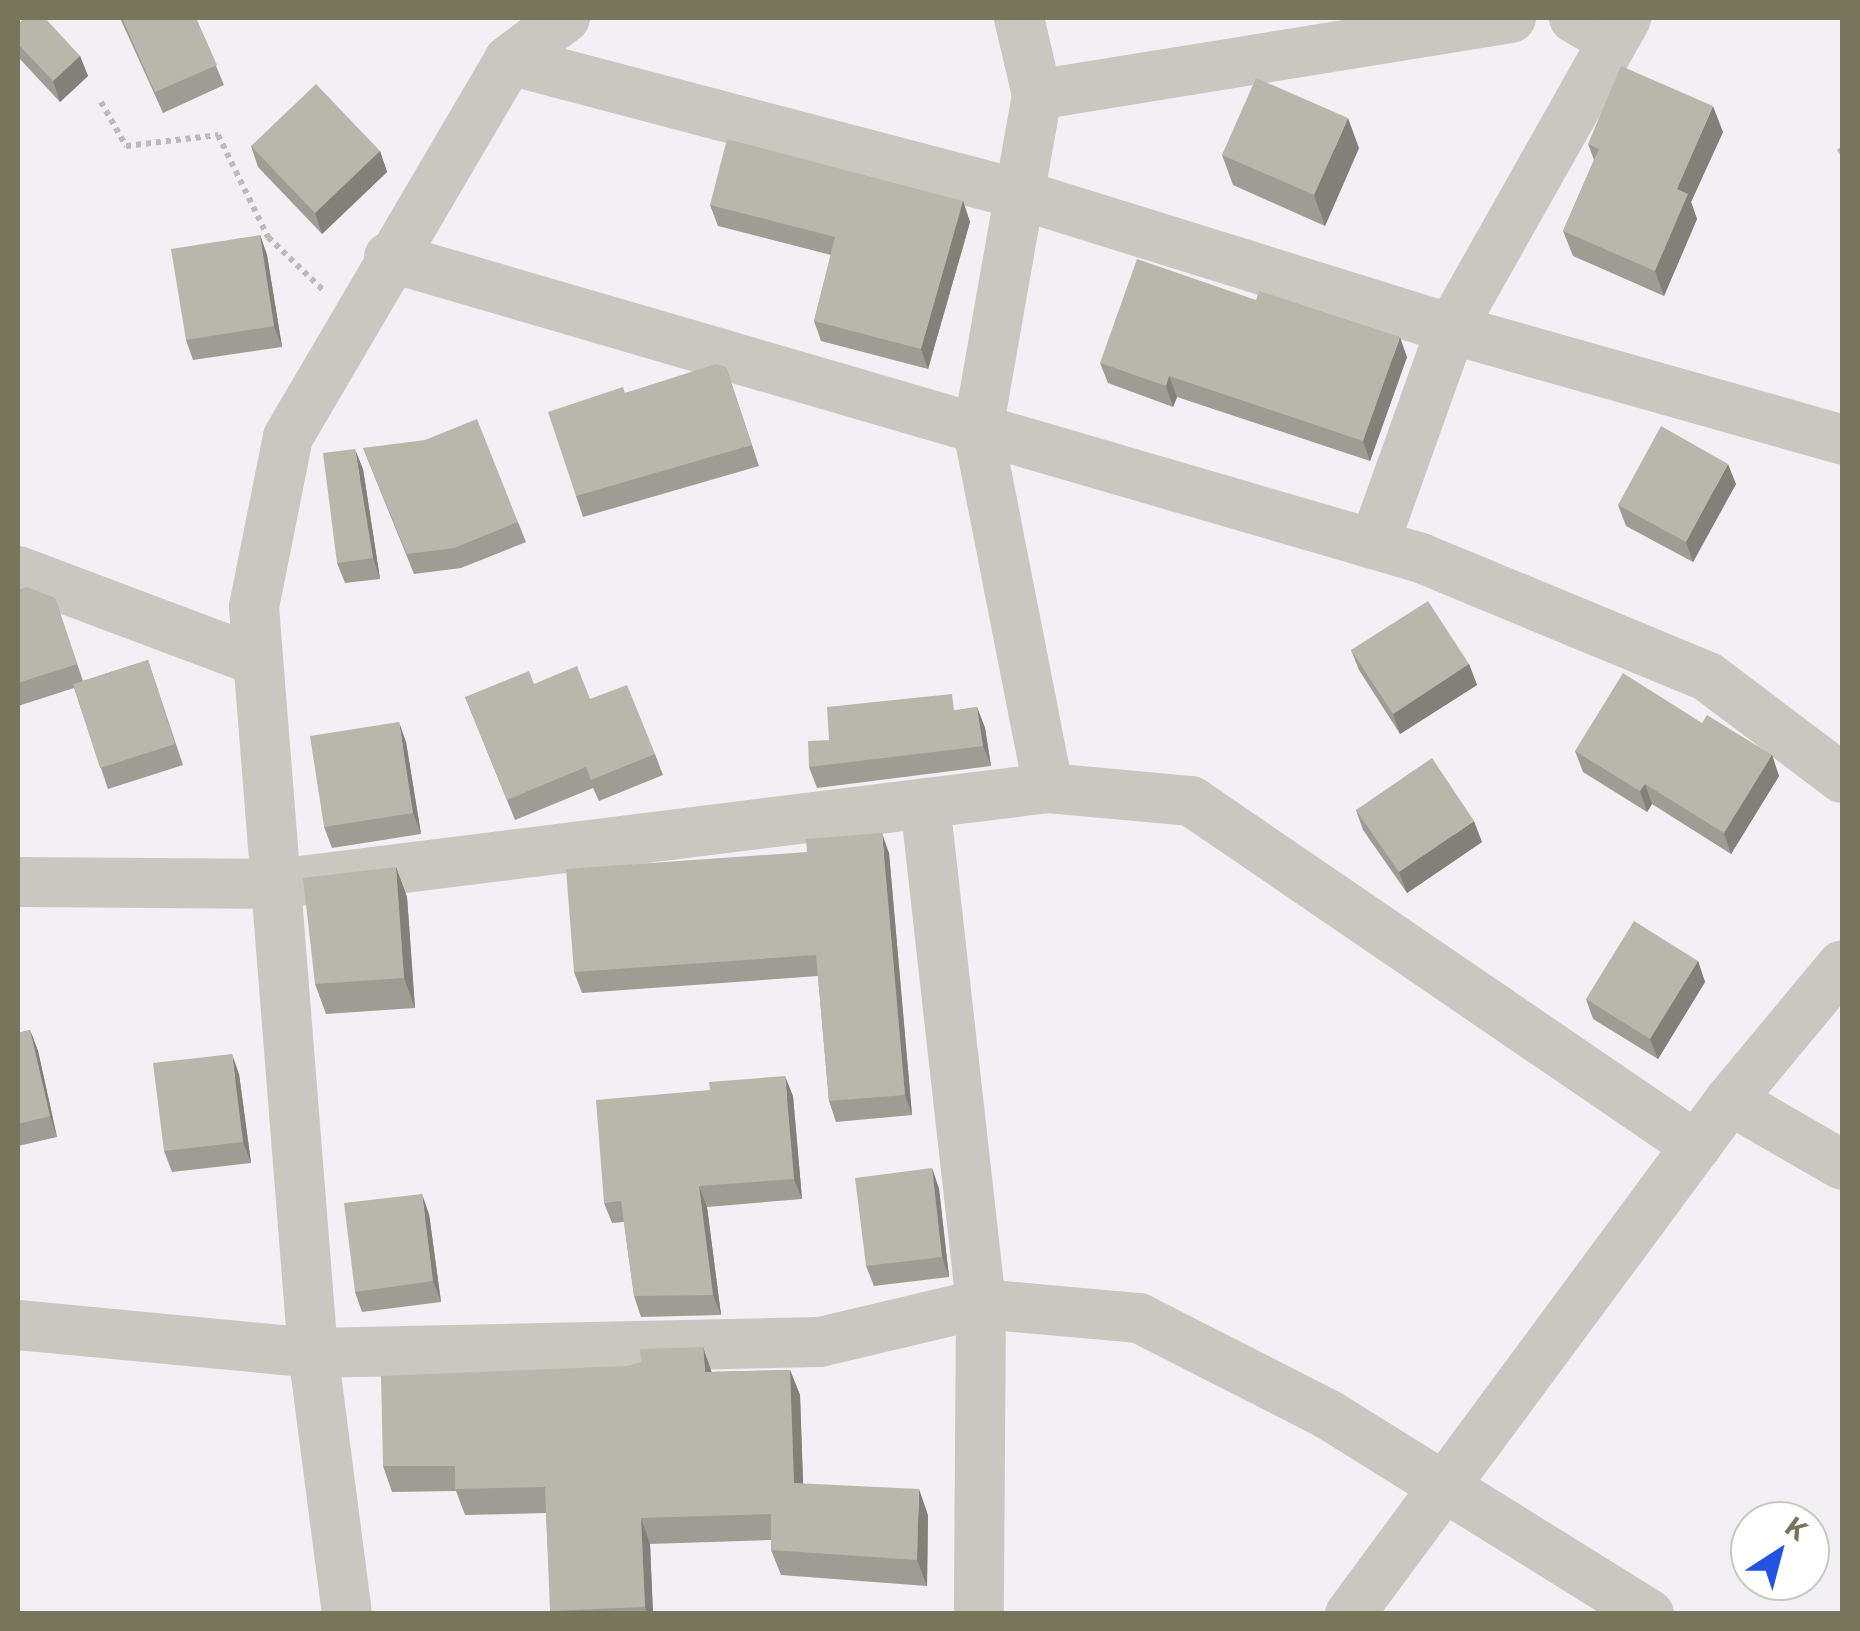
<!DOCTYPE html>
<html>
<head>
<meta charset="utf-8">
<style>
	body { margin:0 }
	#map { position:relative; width:1860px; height:1631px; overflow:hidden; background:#f3f0f5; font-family:"IBM Plex Sans",sans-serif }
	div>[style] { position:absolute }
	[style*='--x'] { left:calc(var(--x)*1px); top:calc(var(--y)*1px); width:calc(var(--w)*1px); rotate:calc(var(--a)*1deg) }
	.path>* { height:6px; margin-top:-3px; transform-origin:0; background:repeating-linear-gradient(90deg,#bcbcb7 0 5px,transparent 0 10px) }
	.minor>* { height:50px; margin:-25px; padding:0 25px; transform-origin:25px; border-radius:25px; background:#c8c8c1 }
	.wall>* { inset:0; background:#9f9d93 }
	.shaded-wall>* { inset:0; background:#828078 }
	.building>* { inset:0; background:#b9b7ab }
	span { translate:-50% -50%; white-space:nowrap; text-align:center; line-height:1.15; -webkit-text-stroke:10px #fff; paint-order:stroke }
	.frame { position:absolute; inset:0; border:20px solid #77755b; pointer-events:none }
	.north { position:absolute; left:1730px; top:1501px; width:100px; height:100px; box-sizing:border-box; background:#fff; border:2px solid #c9c8bd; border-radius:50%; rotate:36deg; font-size:28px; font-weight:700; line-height:40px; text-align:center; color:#77755b }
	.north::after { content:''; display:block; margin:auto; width:35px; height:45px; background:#2254e3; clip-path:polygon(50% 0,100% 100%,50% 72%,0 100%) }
</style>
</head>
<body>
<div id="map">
	<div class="path">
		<i style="--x:101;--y:102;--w:51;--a:60.4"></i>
		<i style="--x:126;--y:146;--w:93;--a:-6.8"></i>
		<i style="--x:218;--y:135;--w:114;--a:63.9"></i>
		<i style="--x:268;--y:237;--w:78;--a:44"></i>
	</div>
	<div class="minor">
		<i style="--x:1019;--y:18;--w:79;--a:76.8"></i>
		<i style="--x:1511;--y:18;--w:480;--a:170.8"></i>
		<i style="--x:1037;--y:95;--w:340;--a:100"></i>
		<i style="--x:978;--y:430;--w:365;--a:78.9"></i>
		<i style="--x:1048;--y:788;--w:144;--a:5.2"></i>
		<i style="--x:1191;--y:801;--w:612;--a:34.34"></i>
		<i style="--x:1574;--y:18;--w:40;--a:29.7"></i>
		<i style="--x:509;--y:60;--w:523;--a:14.73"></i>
		<i style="--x:1015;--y:193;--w:457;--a:17.3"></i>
		<i style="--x:1451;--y:329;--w:406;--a:15.8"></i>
		<i style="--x:389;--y:257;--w:1075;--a:16.26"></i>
		<i style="--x:1421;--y:558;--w:311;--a:22.5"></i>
		<i style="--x:1708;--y:677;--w:168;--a:37"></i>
		<i style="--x:1374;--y:544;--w:228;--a:-70.3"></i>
		<i style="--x:1451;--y:329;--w:357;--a:-60.6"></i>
		<i style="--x:18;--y:571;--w:256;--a:20.6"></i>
		<i style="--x:925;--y:803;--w:504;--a:83.62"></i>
		<i style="--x:981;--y:1304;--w:310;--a:90.4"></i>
		<i style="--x:18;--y:882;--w:258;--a:0.4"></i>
		<i style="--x:276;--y:884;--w:778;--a:-7.09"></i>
		<i style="--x:1730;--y:1100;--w:129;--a:30.1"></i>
		<i style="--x:18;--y:1325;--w:296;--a:5.4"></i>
		<i style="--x:313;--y:1353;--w:507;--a:-1.24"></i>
		<i style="--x:820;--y:1342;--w:165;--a:-13.3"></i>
		<i style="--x:981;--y:1304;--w:159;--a:5.1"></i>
		<i style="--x:1139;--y:1318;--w:213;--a:27"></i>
		<i style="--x:1329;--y:1415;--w:377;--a:31.9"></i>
		<i style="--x:347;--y:1614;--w:263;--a:-97.4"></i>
		<i style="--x:313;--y:1353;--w:748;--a:-94.52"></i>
		<i style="--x:254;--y:607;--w:173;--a:-78.7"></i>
		<i style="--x:288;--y:437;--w:437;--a:-59.6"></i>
		<i style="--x:509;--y:60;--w:70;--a:-36.9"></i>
		<i style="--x:1350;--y:1614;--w:639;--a:-53.52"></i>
		<i style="--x:1730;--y:1100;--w:175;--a:-50.3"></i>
	</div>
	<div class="wall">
		<i style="clip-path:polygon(120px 18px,196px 18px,224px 85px,163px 113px)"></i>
		<i style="clip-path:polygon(18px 24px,80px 56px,88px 76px,60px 102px,18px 57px)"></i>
		<i style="clip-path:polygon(1723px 132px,1691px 202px,1697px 219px,1664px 296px,1573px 256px,1563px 231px,1594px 160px,1588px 144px)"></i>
		<i style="clip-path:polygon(251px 146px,380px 151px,387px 172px,322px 234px,258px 167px)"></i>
		<i style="clip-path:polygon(1359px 148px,1325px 226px,1233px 185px,1222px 155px)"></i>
		<i style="clip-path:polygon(963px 201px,970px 222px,928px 369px,821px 341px,814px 321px,831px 255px,718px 226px,710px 205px)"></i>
		<i style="clip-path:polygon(260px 235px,267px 255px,282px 347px,193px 360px,186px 340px)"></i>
		<i style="clip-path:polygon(1407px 357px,1370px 461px,1177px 397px,1173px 407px,1108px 383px,1100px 363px)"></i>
		<i style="clip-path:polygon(726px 367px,759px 466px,583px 517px,576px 496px,625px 393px)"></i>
		<i style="clip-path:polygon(363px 448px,518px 522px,526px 542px,461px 568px,414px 574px)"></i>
		<i style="clip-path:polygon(363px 469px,380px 579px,345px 583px,337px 563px)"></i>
		<i style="clip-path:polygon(1736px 484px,1693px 562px,1626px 526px,1618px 505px)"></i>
		<i style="clip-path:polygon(18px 590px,55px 598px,83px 681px,148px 660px,183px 765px,108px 789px,74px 688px,18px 706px)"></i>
		<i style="clip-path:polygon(1351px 650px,1469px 664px,1477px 685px,1400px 734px,1359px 670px)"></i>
		<i style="clip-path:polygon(534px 684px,590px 699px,655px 754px,663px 775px,599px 801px,593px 788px,515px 820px,465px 697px)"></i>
		<i style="clip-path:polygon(977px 707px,985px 728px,991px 766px,817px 788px,809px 767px,829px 740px,957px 710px)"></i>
		<i style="clip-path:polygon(1702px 723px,1772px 755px,1779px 776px,1731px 854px,1652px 804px,1647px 812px,1583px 772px,1575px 751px)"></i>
		<i style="clip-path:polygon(406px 742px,421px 834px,332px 848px,324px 827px)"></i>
		<i style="clip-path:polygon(1356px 810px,1482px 842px,1407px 893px,1363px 830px)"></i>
		<i style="clip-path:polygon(889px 853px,912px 1115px,836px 1122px,829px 1101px,818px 976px,582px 993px,574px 972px)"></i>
		<i style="clip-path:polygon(396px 867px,407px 897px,415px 1008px,326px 1014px,315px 984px)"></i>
		<i style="clip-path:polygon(1698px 961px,1705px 982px,1658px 1059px,1593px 1019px,1586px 999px)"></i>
		<i style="clip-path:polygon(30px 1030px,38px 1051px,57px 1137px,18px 1146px,18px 1033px)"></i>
		<i style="clip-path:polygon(239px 1074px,251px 1163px,172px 1172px,164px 1151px)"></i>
		<i style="clip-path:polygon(793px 1096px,802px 1199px,707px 1207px,721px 1315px,641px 1317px,634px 1296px,624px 1222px,612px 1223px,604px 1203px)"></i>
		<i style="clip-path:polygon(932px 1168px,939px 1189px,949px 1277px,874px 1286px,866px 1266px)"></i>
		<i style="clip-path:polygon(429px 1214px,441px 1302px,362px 1312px,355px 1292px)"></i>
		<i style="clip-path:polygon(790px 1370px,800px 1395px,803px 1484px,928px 1515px,927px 1586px,781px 1575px,771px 1550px,771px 1540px,650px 1544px,653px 1614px,551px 1614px,546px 1513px,465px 1515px,456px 1491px,392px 1492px,383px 1466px,712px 1372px)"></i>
	</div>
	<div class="shaded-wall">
		<i style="clip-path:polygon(80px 56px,88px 76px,60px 102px,53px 81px)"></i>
		<i style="clip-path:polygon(1713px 106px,1723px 132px,1691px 202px,1697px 219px,1664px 296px,1655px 271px,1677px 189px)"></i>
		<i style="clip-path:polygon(1348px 118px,1359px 148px,1325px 226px,1314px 195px)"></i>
		<i style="clip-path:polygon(380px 151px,387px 172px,322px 234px,315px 213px)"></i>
		<i style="clip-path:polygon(963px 201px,970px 222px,928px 369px,921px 349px)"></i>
		<i style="clip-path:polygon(260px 235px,267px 255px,282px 347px,274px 326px)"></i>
		<i style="clip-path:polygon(1400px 337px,1407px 357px,1370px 461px,1363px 441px)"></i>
		<i style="clip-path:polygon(1169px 376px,1177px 397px,1173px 407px,1166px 386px)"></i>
		<i style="clip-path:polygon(355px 449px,363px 469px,380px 579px,373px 558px)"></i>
		<i style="clip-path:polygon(1728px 464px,1736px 484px,1693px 562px,1686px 542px)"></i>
		<i style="clip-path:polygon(1469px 664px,1477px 685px,1400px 734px,1393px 714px)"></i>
		<i style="clip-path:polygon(977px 707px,985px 728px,991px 766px,983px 746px)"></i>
		<i style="clip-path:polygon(399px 722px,406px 742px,421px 834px,413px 813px)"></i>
		<i style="clip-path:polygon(1772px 755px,1779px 776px,1731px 854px,1724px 833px)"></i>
		<i style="clip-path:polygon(1645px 784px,1652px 804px,1647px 812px,1640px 791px)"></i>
		<i style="clip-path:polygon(1474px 821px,1482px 842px,1407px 893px,1399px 872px)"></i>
		<i style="clip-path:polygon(882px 833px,889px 853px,912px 1115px,905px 1095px)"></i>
		<i style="clip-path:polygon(396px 867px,407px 897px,415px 1008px,404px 978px)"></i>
		<i style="clip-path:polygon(1698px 961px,1705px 982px,1658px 1059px,1650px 1039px)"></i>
		<i style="clip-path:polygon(30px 1030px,38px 1051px,57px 1137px,50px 1116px)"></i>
		<i style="clip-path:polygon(232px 1054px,239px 1074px,251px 1163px,243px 1142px)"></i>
		<i style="clip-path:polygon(785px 1076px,793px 1096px,802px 1199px,794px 1179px)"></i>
		<i style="clip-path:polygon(932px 1168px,939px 1189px,949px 1277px,942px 1257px)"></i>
		<i style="clip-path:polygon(699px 1186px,707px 1207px,721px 1315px,713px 1295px)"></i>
		<i style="clip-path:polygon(422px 1194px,429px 1214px,441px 1302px,433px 1281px)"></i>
		<i style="clip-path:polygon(703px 1347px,712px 1373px,705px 1372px)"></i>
		<i style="clip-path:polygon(790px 1370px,800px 1395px,804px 1509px,794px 1483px)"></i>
		<i style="clip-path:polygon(919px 1489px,928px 1515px,927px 1586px,917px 1560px)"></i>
		<i style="clip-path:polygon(641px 1518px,650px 1544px,653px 1614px,647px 1614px,645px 1607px)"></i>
	</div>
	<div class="building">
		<i style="clip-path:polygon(24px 18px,45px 18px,80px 56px,53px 81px,18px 44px,18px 24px)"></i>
		<i style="clip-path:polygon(122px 18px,196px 18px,217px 65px,155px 92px)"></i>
		<i style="clip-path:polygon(1621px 66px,1713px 106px,1677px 189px,1688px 194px,1655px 271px,1563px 231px,1599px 149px,1588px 144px)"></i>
		<i style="clip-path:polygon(1256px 78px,1348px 118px,1314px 195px,1222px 155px)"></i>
		<i style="clip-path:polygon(316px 84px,380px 151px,315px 213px,251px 146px)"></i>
		<i style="clip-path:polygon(727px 139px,963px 201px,921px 349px,814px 321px,835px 237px,710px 205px)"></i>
		<i style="clip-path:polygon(1842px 146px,1842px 158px,1837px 150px)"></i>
		<i style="clip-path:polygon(260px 235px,274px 326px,186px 340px,171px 249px)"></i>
		<i style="clip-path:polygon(1137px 259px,1256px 300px,1259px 291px,1400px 337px,1363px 441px,1169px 376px,1166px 386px,1100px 363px)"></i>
		<i style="clip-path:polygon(716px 364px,726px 367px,752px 445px,576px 496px,548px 412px,623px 387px,625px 393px)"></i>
		<i style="clip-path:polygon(477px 419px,518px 522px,454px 548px,407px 554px,363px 448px,425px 440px)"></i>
		<i style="clip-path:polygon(1661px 426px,1728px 464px,1686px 542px,1618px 505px)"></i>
		<i style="clip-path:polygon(355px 449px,373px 558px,337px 563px,323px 453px)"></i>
		<i style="clip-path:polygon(27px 587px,55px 598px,77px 664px,18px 683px,18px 590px)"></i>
		<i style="clip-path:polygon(1428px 601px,1469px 664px,1393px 714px,1351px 650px)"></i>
		<i style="clip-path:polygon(148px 660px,175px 744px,100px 768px,73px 684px)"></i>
		<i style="clip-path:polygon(577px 666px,590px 699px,627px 685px,655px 754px,591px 780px,586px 767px,507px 800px,465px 697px,529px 671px,534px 684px)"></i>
		<i style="clip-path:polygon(1623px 673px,1702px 723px,1707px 715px,1772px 755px,1724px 833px,1645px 784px,1640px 791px,1575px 751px)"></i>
		<i style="clip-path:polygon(952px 694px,954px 711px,977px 707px,983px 746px,809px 767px,808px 741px,829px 740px,827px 707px)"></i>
		<i style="clip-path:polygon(399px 722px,413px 813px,324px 827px,310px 736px)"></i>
		<i style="clip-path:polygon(1432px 758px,1474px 821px,1399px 872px,1356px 810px)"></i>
		<i style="clip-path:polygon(882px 833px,905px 1095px,829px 1101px,816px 955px,574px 972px,566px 869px,807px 852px,806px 839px)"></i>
		<i style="clip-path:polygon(396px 867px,404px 978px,315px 984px,303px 878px)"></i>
		<i style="clip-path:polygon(1634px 921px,1698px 961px,1650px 1039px,1586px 999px)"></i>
		<i style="clip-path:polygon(30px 1030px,50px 1116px,18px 1124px,18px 1033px)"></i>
		<i style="clip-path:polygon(232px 1054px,243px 1142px,164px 1151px,153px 1063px)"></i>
		<i style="clip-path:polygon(785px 1076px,794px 1179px,699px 1186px,713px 1295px,634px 1296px,621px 1201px,604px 1203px,596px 1100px,710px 1090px,709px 1082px)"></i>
		<i style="clip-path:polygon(932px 1168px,942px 1257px,866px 1266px,855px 1178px)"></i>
		<i style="clip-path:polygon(422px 1194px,433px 1281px,355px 1292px,344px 1203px)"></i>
		<i style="clip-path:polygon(703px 1347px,705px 1372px,790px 1370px,794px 1483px,919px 1489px,917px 1560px,771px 1550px,771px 1514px,641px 1518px,645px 1607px,550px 1611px,545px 1487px,455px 1489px,455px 1466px,383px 1466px,381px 1376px,628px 1366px,641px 1362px,640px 1349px)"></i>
	</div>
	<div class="frame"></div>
	<div class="north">K</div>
</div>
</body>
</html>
